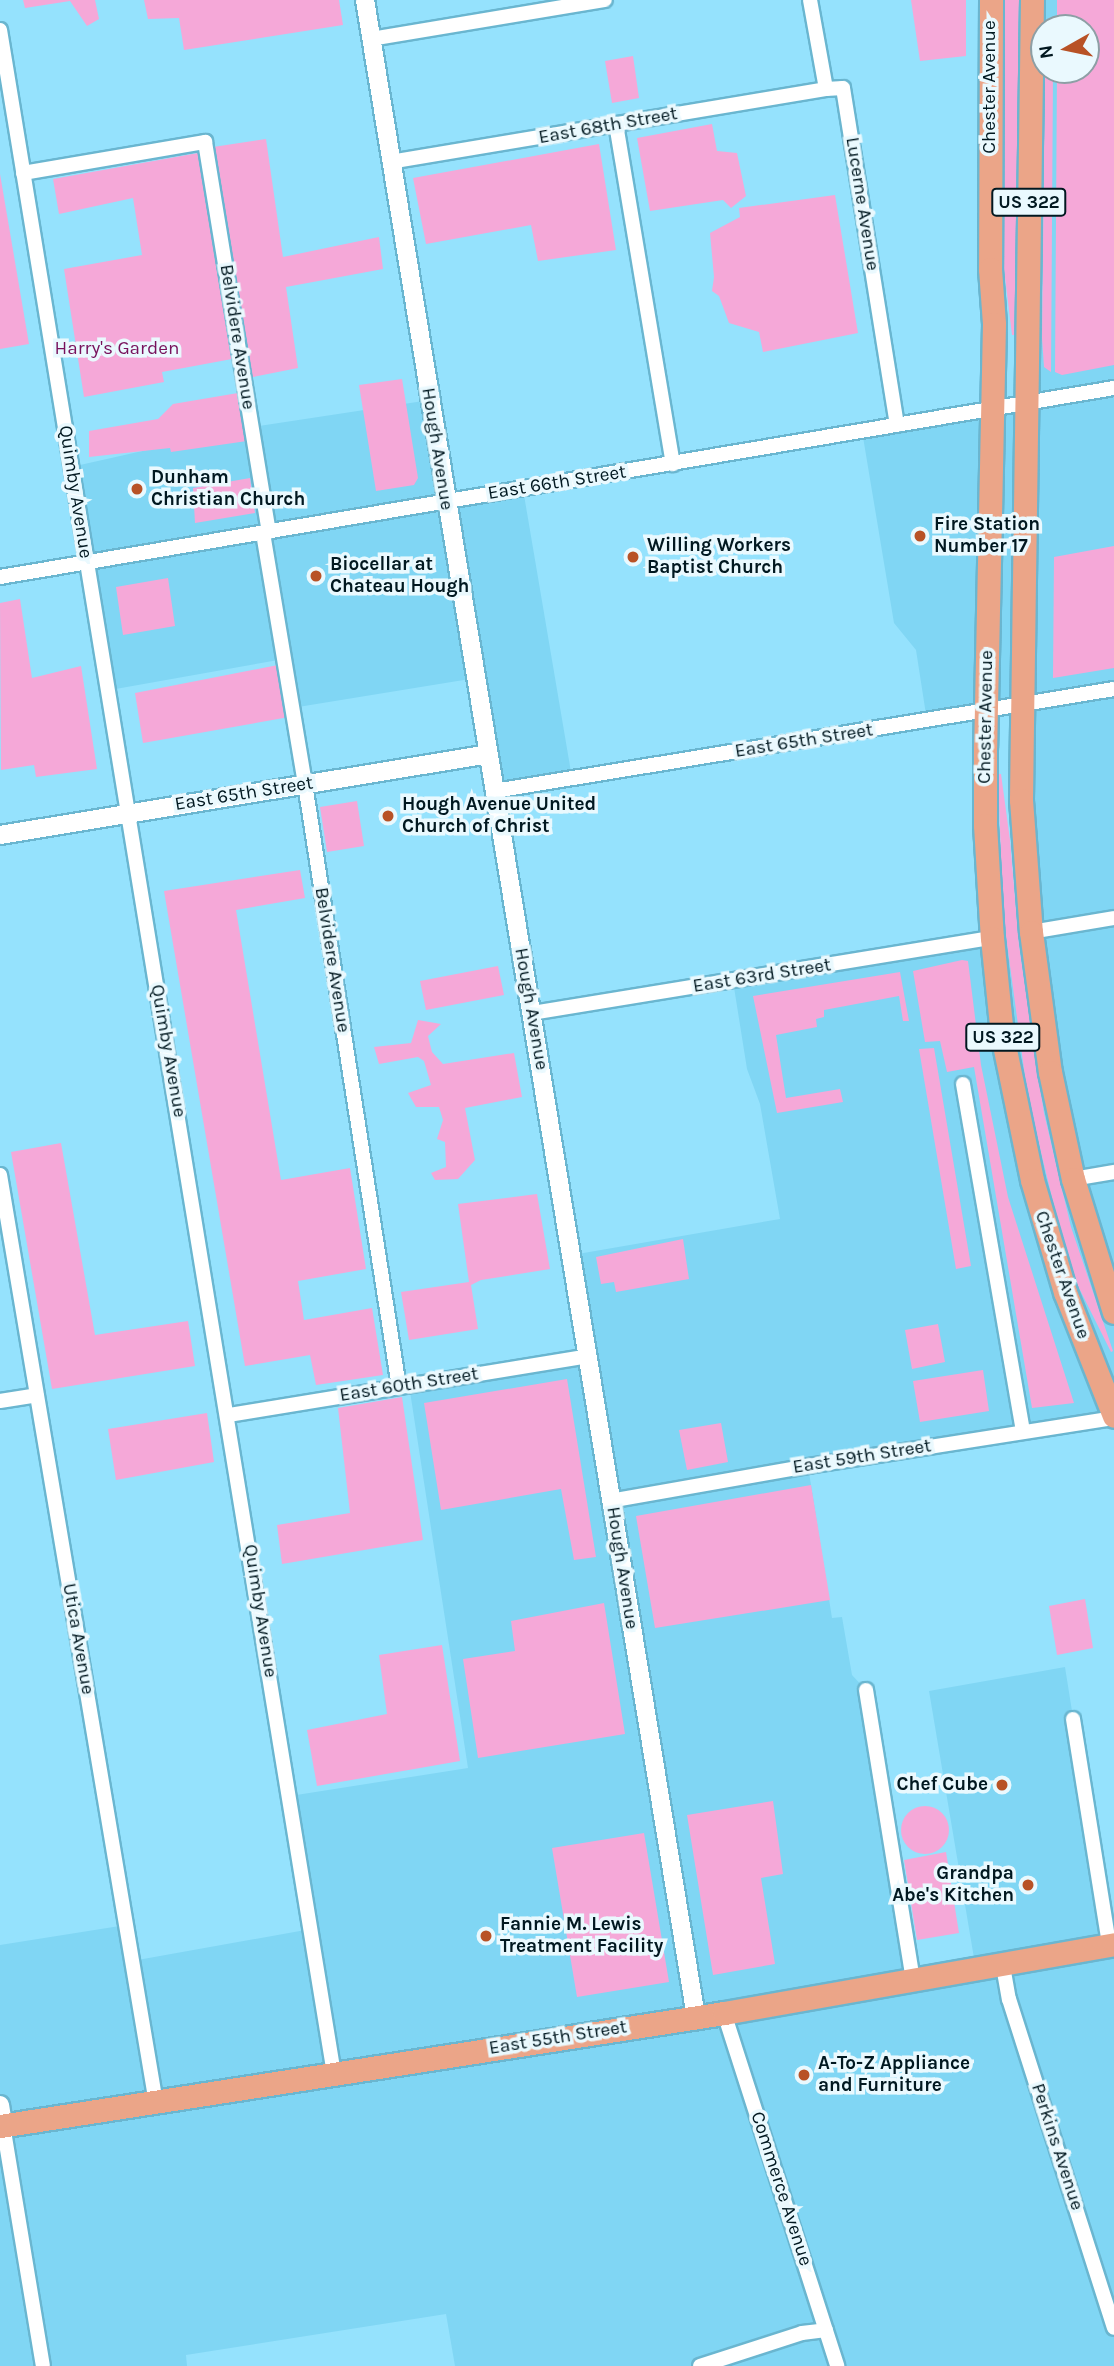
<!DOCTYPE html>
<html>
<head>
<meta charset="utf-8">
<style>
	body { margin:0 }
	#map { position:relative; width:1114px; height:2366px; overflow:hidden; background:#95e2fd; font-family:Karla,sans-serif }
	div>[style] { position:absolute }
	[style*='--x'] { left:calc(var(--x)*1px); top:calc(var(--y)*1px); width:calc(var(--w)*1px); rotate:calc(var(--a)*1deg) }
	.built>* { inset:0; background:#80d6f4 }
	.green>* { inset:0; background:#f5a8d8 }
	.round { border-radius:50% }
	.roads { filter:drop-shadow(2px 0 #6ab6d0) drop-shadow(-2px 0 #6ab6d0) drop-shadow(0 2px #6ab6d0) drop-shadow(0 -2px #6ab6d0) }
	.minor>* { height:14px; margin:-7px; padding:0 7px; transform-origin:7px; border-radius:7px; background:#fff }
	.tertiary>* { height:18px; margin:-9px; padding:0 9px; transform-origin:9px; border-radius:9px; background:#fff }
	.primary>* { height:23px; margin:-11.5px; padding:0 11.5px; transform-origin:11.5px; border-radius:11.5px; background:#eba588 }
	.dots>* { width:19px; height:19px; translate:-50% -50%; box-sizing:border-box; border:4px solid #eaf9fe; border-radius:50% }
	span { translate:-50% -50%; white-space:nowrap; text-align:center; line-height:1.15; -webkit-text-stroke:7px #eaf9fe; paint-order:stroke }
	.shield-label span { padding:2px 5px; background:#eaf9fe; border:2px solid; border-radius:5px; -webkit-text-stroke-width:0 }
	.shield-label { font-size:18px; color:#011820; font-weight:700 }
	.street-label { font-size:19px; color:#011820 }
	.park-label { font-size:19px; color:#77115c }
	.poi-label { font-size:19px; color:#011820; font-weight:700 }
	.left { translate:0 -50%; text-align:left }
	.right { translate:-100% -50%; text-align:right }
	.north { position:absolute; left:1030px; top:14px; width:70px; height:70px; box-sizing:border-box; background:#eaf9fe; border:2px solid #8d9fa5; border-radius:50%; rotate:261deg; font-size:19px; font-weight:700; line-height:28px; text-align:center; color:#011820 }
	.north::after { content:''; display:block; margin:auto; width:24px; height:32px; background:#b85226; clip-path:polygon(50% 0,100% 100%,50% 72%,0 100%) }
</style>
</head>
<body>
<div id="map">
	<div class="built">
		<i style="clip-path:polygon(evenodd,1032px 0,1114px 0,1114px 1418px,808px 1466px,832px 1618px,842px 1617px,852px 1675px,866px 1690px,913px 1981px,976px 1970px,929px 1691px,1065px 1667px,1109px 1944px,1114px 1944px,1114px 2366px,455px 2366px,446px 2314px,186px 2355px,187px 2366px,0 2366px,0 1945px,126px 1925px,132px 1961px,311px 1929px,290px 1796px,468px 1768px,409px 1385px,588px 1356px,572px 1255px,780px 1219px,760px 1104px,747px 1069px,733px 981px,1031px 931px,1025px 703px,927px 721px,916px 650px,894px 623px,862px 431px,1027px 404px,1032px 0,1044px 28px,1086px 28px,1086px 70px,1044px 70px,1044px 28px)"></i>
		<i style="clip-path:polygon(430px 400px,445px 501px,523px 489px,572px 778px,494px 791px,476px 678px,292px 708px,284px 659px,110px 690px,71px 467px,245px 428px)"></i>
	</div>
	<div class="green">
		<i style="clip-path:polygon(23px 0,95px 0,99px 19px,87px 26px,70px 1px,25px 8px)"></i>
		<i style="clip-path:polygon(144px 0,339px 0,343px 25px,184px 50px,179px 18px,148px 19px)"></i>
		<i style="clip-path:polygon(911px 0,966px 0,966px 56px,920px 61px)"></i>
		<i style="clip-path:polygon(1005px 0,1019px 0,1015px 335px,1012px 335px,1003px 261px)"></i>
		<i style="clip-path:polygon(1057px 0,1114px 0,1114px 365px,1062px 375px,1055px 372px,1057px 70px,1086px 70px,1086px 28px,1057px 28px)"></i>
		<i style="clip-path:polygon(633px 56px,639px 98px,612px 103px,605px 61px)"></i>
		<i style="clip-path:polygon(1045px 70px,1053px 70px,1051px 372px,1044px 367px,1042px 338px)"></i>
		<i style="clip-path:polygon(712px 124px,717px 151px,737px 153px,746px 196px,731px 208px,723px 200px,650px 211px,637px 138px)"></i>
		<i style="clip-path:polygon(266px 139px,283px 257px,379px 237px,383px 269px,286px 287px,298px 368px,248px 378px,213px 147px)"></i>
		<i style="clip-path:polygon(599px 144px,616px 250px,538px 261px,531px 225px,426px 244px,413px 178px)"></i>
		<i style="clip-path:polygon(198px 153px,232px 359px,162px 372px,164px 382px,84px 397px,64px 269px,142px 255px,133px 198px,59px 214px,53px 179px)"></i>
		<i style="clip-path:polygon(0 174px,29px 344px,0 349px)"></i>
		<i style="clip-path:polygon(835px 195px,858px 333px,763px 352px,759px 332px,729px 323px,719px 296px,712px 291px,714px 277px,710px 233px,740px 217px,739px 208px)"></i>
		<i style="clip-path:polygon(402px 379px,418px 478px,414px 485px,376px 491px,359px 385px)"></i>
		<i style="clip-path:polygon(238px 393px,247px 441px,171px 452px,170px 448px,89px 457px,89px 431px,158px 419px,173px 404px)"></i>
		<i style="clip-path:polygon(250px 478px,255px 513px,195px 523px,193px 488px)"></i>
		<i style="clip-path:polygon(1114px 546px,1114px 668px,1053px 678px,1054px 557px)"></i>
		<i style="clip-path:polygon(168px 578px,175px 626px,123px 635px,116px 587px)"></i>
		<i style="clip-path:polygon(20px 599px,32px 678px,81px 666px,97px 769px,36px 777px,34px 765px,1px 770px,0 603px)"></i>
		<i style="clip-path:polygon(278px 665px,289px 717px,143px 743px,135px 693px)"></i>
		<i style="clip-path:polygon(998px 774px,1001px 774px,1010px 840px,1019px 945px,1044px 1113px,1071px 1227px,1113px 1351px,1111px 1352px,1076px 1282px,1066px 1255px,1028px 1099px,1003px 914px)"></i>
		<i style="clip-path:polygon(357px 801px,364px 846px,327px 852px,320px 807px)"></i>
		<i style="clip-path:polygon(300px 870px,305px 898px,236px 910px,281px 1180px,350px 1168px,366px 1269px,298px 1281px,304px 1320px,372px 1308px,383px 1375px,316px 1385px,310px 1355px,245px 1366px,164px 891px)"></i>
		<i style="clip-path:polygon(962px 960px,968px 961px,981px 1065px,1008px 1197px,1074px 1403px,1032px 1408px,974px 1067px,947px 1072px,940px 1041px,925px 1042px,913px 971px)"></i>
		<i style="clip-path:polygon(498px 966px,504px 995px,426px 1010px,420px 981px)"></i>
		<i style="clip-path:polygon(900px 972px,909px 1021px,903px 1021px,899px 996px,824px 1010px,824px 1017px,816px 1019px,817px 1027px,776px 1035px,786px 1098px,840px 1089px,843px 1102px,777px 1113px,753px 996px)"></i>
		<i style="clip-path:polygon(418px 1020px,441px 1024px,428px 1036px,432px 1052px,443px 1064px,514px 1053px,522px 1097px,465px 1108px,475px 1160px,458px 1179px,435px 1180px,431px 1173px,446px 1167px,445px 1142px,437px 1139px,443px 1120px,439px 1107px,416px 1107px,408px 1093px,431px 1085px,424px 1061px,418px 1057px,379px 1064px,374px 1047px,411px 1043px)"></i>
		<i style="clip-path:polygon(934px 1048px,971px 1266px,956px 1269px,919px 1049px)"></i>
		<i style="clip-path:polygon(61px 1143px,95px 1335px,188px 1321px,195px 1366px,52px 1389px,11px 1152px)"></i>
		<i style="clip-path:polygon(537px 1194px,550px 1269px,481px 1280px,471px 1285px,478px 1329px,409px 1340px,401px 1292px,469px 1282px,458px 1204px)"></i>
		<i style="clip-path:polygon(683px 1239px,689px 1279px,616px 1292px,614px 1282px,601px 1284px,596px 1257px)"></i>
		<i style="clip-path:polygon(938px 1324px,945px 1362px,912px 1369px,905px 1330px)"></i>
		<i style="clip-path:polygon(983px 1370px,989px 1411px,920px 1422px,913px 1381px)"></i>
		<i style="clip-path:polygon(567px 1379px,596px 1557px,574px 1560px,561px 1489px,441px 1510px,424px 1403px)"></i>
		<i style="clip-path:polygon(402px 1397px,423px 1540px,282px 1564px,277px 1525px,350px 1513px,338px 1408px)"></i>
		<i style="clip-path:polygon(207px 1413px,214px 1462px,116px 1480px,108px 1429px)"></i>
		<i style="clip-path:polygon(721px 1423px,728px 1462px,687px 1470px,679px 1430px)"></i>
		<i style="clip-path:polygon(811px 1485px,830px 1600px,655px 1628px,636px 1516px)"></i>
		<i style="clip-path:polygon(1085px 1599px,1093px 1648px,1057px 1655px,1049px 1606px)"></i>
		<i style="clip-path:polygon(604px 1603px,625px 1734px,478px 1758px,463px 1659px,515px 1651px,511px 1621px)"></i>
		<i style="clip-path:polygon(442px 1645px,460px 1761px,317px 1786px,307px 1730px,387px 1714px,379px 1655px)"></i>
		<i style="clip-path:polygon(773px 1801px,783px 1874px,761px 1878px,775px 1964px,713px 1975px,687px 1815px)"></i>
		<i class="round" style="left:901px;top:1806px;width:48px;height:48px"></i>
		<i style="clip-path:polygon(644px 1833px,669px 1982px,577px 1997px,552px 1848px)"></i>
		<i style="clip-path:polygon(946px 1852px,959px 1933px,917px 1940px,904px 1860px)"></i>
	</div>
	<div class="roads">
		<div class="minor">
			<i style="--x:810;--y:0;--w:90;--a:79.8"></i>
			<i style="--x:826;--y:89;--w:17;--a:-3"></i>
			<i style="--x:843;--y:88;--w:341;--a:80.9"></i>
			<i style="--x:0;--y:30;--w:2070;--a:80.72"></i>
			<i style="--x:371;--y:39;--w:237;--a:-9.5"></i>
			<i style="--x:616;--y:124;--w:345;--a:80.5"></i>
			<i style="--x:390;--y:162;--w:442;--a:-9.5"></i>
			<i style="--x:23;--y:173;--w:185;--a:-9.7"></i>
			<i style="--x:205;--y:142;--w:395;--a:80.7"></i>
			<i style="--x:263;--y:533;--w:254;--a:80.5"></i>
			<i style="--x:305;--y:784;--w:610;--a:81.14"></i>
			<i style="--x:0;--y:577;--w:1130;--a:-9.63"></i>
			<i style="--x:494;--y:791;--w:628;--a:-9.34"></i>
			<i style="--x:1031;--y:932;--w:84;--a:-9.6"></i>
			<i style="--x:532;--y:1013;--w:466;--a:-9.3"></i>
			<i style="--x:963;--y:1084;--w:352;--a:80.2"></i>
			<i style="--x:0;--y:1175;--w:941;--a:80.46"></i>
			<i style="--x:1073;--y:1179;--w:42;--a:-9.7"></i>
			<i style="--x:0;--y:1401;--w:37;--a:-9"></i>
			<i style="--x:229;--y:1415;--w:365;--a:-9.3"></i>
			<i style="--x:610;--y:1501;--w:201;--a:-10"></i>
			<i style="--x:808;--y:1466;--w:310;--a:-8.9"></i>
			<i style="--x:866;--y:1690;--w:295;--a:80.8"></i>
			<i style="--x:1073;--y:1719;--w:229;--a:80.9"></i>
			<i style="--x:1003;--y:1966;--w:34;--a:80"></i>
			<i style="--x:1009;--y:1999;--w:345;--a:72.3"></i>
			<i style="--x:724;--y:2013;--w:371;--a:72.2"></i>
			<i style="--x:3;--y:2125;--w:244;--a:80.6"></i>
			<i style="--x:700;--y:2366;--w:107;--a:-17.9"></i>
			<i style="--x:802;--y:2333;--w:24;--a:-7"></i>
		</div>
		<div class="tertiary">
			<i style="--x:365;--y:0;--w:2044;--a:80.68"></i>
			<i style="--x:0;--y:835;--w:495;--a:-9.4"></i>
			<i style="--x:0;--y:2105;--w:20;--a:81"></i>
		</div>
		<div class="primary">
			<i style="--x:991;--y:0;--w:269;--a:90.2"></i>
			<i style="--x:990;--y:269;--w:55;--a:85.8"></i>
			<i style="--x:994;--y:324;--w:423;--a:91.2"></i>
			<i style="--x:985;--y:747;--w:78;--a:90"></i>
			<i style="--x:985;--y:825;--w:113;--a:86.5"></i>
			<i style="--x:992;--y:938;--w:98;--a:84.1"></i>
			<i style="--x:1002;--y:1035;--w:148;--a:78.3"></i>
			<i style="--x:1032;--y:1180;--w:117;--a:73.6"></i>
			<i style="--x:1065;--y:1292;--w:133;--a:68.4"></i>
			<i style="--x:1032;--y:0;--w:800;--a:90.79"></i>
			<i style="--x:1021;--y:800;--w:132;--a:85.7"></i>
			<i style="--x:1031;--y:932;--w:141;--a:82.3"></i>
			<i style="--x:1050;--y:1072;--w:109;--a:77.9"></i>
			<i style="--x:1073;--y:1179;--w:139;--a:72.9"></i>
			<i style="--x:0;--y:2126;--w:733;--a:-8.87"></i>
			<i style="--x:724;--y:2013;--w:396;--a:-10"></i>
		</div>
	</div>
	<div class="dots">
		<i style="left:137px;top:489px;background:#b85226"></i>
		<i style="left:920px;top:536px;background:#b85226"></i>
		<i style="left:633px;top:557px;background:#b85226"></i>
		<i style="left:316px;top:576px;background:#b85226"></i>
		<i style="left:388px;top:816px;background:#b85226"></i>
		<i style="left:1002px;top:1785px;background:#b85226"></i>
		<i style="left:1028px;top:1885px;background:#b85226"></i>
		<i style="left:486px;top:1936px;background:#b85226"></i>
		<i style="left:804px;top:2075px;background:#b85226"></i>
	</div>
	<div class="shield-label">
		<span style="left:1029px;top:202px">US 322</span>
		<span style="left:1003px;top:1037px">US 322</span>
	</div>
	<div class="street-label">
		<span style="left:990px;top:87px;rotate:-90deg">Chester Avenue</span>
		<span style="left:608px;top:126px;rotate:-10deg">East 68th Street</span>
		<span style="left:862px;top:204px;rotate:81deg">Lucerne Avenue</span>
		<span style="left:237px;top:337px;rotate:81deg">Belvidere Avenue</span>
		<span style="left:437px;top:449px;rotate:81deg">Hough Avenue</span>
		<span style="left:557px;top:483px;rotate:-9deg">East 66th Street</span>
		<span style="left:75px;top:492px;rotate:81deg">Quimby Avenue</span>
		<span style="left:986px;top:717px;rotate:-89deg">Chester Avenue</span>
		<span style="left:804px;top:741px;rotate:-9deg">East 65th Street</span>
		<span style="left:244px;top:794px;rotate:-9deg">East 65th Street</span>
		<span style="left:332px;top:960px;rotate:81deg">Belvidere Avenue</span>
		<span style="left:762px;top:976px;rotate:-9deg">East 63rd Street</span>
		<span style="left:531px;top:1009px;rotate:80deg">Hough Avenue</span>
		<span style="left:168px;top:1051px;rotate:80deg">Quimby Avenue</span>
		<span style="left:1062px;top:1275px;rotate:71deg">Chester Avenue</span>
		<span style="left:409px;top:1385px;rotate:-9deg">East 60th Street</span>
		<span style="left:862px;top:1457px;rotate:-9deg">East 59th Street</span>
		<span style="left:622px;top:1568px;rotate:81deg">Hough Avenue</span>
		<span style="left:260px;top:1611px;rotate:81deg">Quimby Avenue</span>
		<span style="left:78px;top:1639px;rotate:80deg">Utica Avenue</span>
		<span style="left:558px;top:2038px;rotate:-9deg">East 55th Street</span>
		<span style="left:1057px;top:2147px;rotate:72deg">Perkins Avenue</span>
		<span style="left:781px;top:2189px;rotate:72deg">Commerce Avenue</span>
	</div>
	<div class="park-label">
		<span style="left:117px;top:349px">Harry's Garden</span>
	</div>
	<div class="poi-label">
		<span class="left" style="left:151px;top:489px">Dunham<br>Christian Church</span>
		<span class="left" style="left:934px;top:536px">Fire Station<br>Number 17</span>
		<span class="left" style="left:647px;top:557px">Willing Workers<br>Baptist Church</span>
		<span class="left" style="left:330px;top:576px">Biocellar at<br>Chateau Hough</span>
		<span class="left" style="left:402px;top:816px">Hough Avenue United<br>Church of Christ</span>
		<span class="right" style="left:988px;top:1785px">Chef Cube</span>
		<span class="right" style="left:1014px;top:1885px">Grandpa<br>Abe's Kitchen</span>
		<span class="left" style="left:500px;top:1936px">Fannie M. Lewis<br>Treatment Facility</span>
		<span class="left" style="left:818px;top:2075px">A-To-Z Appliance<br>and Furniture</span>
	</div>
	<div class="north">N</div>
</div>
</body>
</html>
